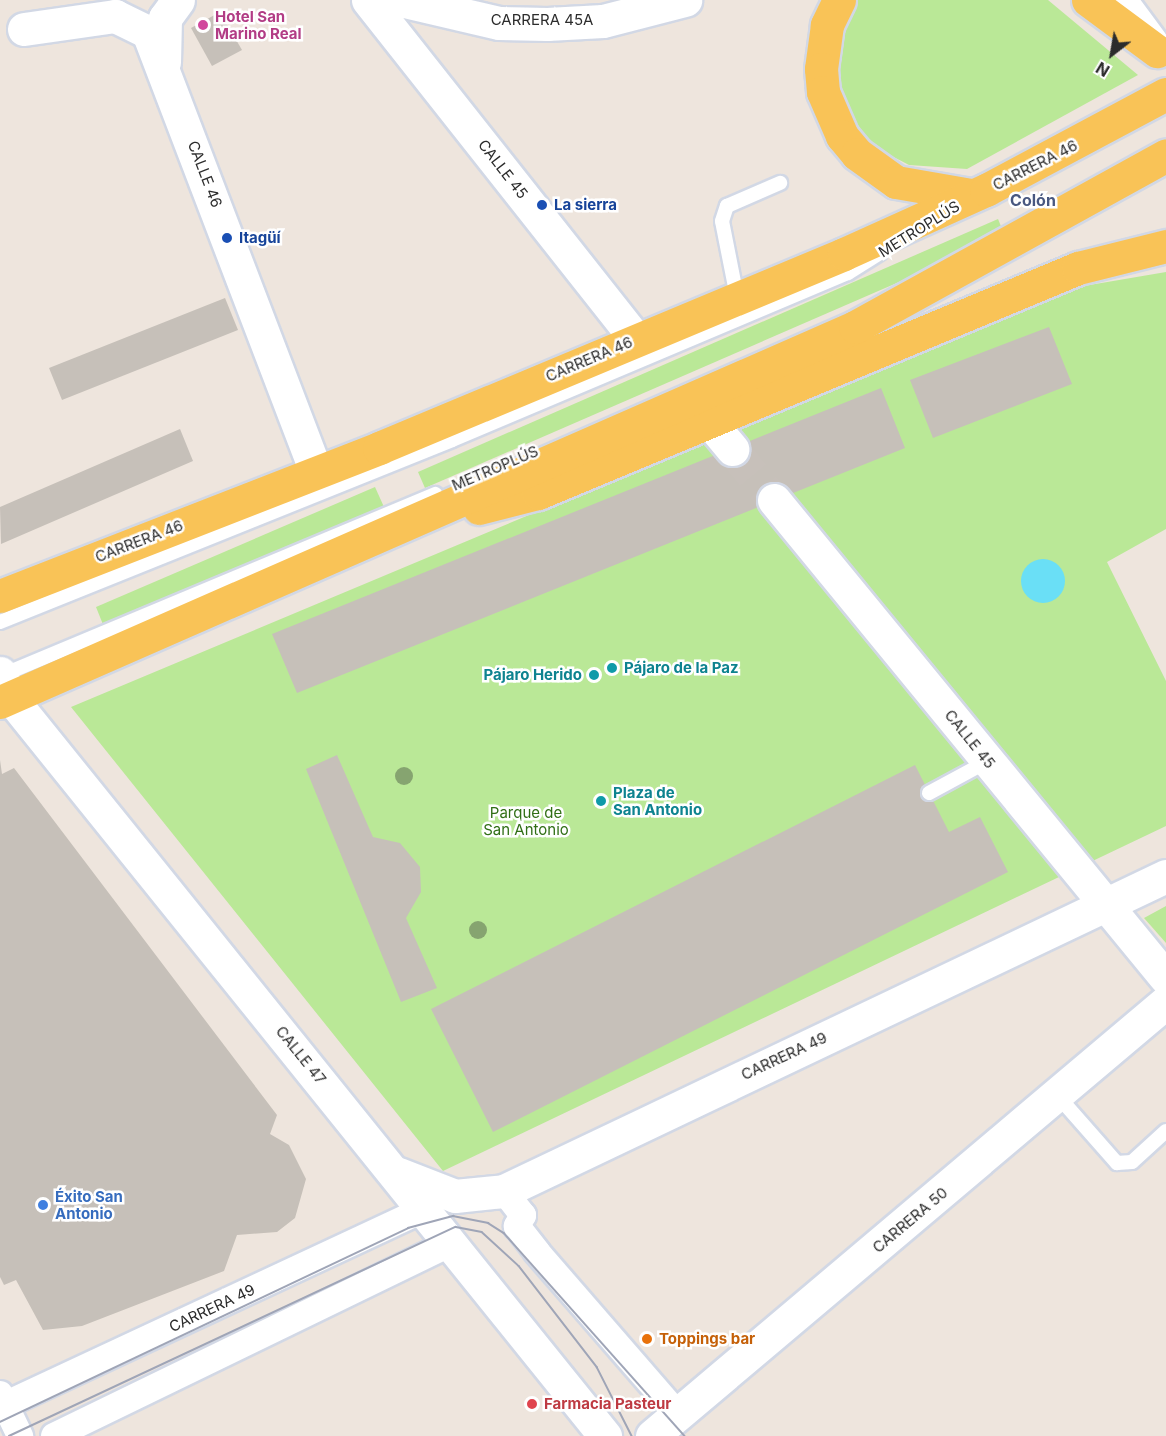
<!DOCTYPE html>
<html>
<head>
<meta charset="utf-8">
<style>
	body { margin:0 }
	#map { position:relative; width:1166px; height:1436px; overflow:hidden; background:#eee5dd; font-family:Inter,sans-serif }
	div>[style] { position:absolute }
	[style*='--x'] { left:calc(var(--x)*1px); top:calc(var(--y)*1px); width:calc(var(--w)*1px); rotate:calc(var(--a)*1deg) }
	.green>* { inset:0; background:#bae897 }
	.water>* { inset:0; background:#6adff6 }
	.round { border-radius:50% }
	.building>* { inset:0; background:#c6c0b9 }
	.secondary-tunnel>* { height:33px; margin-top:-16.5px; transform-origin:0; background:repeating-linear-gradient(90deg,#c7c0ba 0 33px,transparent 0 49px) }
	.roads { filter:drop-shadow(2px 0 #d2d8e5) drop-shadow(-2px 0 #d2d8e5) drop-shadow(0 2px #d2d8e5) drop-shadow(0 -2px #d2d8e5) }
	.lane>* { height:14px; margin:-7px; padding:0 7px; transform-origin:7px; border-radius:7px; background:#fff }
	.street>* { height:26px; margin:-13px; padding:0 13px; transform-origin:13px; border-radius:13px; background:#fff }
	.secondary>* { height:33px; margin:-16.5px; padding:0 16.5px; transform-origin:16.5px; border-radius:16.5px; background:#fff }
	.primary>* { height:33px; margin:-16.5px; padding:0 16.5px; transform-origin:16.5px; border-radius:16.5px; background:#f9c357 }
	.tram>* { height:1.5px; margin:-0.75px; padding:0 0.75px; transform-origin:0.75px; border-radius:0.75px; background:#9fa5b7 }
	.trees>* { width:18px; height:18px; margin:-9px; border-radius:50%; background:#86a470 }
	.dots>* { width:16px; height:16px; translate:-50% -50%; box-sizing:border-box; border:3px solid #fff; border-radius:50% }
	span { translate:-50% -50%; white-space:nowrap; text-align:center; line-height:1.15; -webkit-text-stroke:5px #fff; paint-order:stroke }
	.hotel-label { font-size:15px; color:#b23c85; font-weight:700 }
	.left { translate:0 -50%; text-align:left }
	.street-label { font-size:15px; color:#2c2c2c }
	.transit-label { font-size:15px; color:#164399; font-weight:700 }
	.culture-label { font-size:15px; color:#0d838f; font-weight:700 }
	.right { translate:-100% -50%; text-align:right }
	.park-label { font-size:15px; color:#316f16 }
	.shop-label { font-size:15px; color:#366cbe; font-weight:700 }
	.food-label { font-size:15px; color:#c56008; font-weight:700 }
	.health-label { font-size:15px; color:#be3a42; font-weight:700 }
	.neighbourhood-label { font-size:16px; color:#495880; font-weight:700 }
	.north { position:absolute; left:1082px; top:24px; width:60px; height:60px; -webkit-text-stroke:4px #fff; paint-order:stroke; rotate:211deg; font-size:16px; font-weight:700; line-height:24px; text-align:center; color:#2c2c2c }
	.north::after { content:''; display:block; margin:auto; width:21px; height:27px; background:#2c2c2c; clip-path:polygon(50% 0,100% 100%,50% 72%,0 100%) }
</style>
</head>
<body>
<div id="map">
	<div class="green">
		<i style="clip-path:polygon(853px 0,1048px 0,1138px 75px,967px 169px,909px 165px,859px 139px,834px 86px,844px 20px)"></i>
		<i style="clip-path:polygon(998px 219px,1005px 236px,425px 488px,418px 472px)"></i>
		<i style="clip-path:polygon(1166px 272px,1166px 529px,1107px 562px,1166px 681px,1166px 826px,443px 1171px,71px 707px,1025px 307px,1078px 287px)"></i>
		<i style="clip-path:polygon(375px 487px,384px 507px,104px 627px,96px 607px)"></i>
		<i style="clip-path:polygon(1166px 906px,1166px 943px,1144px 918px)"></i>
	</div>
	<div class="water">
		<i class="round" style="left:1021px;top:559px;width:44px;height:44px"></i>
	</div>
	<div class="building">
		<i style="clip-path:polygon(220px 12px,242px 50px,212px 66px,191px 28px)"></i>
		<i style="clip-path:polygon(225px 298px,238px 330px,62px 400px,49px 368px)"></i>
		<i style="clip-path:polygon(1049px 327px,1072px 384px,933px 438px,910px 380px)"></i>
		<i style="clip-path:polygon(881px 388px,905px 448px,297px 693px,272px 634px)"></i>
		<i style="clip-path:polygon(180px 429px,193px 461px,1px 544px,0 507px)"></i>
		<i style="clip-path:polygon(337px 755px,373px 837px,400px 843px,420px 867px,421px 892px,406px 918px,437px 988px,401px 1002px,306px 769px)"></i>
		<i style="clip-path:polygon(0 760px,2px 774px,14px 768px,277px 1115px,270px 1134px,289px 1145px,306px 1179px,295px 1218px,277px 1232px,237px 1235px,224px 1271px,82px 1326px,43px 1330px,16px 1280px,4px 1285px,0 1277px)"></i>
		<i style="clip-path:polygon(915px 765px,949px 832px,980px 817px,1008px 872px,493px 1132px,431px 1009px)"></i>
	</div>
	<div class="secondary-tunnel">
		<i style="--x:732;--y:449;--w:66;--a:50.5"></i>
	</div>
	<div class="roads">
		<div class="lane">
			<i style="--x:737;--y:297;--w:77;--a:-101.2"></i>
			<i style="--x:722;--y:221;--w:16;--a:-72"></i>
			<i style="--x:727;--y:206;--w:58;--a:-23.5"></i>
			<i style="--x:0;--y:622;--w:487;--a:-21.9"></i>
			<i style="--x:452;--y:440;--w:430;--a:-22.9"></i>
			<i style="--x:848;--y:273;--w:38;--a:-32"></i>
			<i style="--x:0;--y:676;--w:472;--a:-22.7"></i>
			<i style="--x:929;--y:793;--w:67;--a:-28.5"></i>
			<i style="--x:1057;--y:1095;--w:91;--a:48.6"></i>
			<i style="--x:1117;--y:1163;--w:15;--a:-4"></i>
			<i style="--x:1132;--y:1162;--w:46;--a:-42.4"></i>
		</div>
		<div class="street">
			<i style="--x:504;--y:1191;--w:31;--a:52"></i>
			<i style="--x:523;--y:1215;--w:13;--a:119"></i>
			<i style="--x:517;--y:1226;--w:33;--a:52"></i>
			<i style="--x:537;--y:1252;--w:216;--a:49.1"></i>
			<i style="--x:0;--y:1394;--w:47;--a:64.5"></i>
			<i style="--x:0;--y:1407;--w:468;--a:-25"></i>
			<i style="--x:54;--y:1436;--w:440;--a:-25.9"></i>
		</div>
		<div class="secondary">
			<i style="--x:368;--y:0;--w:432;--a:51.7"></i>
			<i style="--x:400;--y:0;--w:102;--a:13.1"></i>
			<i style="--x:499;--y:23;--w:48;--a:1.2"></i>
			<i style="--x:547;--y:24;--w:56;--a:-3.1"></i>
			<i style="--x:603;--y:21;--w:85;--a:-14.4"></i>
			<i style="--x:1120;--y:0;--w:52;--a:53.6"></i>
			<i style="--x:24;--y:29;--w:92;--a:-8.1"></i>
			<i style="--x:115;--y:16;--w:37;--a:26"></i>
			<i style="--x:148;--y:32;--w:472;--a:69.1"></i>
			<i style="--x:164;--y:62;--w:44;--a:-88.7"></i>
			<i style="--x:165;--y:18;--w:22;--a:-54"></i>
			<i style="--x:708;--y:420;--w:38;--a:50"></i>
			<i style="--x:774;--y:500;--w:618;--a:50.65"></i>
			<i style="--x:0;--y:673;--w:26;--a:67"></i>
			<i style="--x:10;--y:697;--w:949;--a:51.16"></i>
			<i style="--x:399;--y:1174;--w:60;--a:21.4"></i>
			<i style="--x:455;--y:1196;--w:49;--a:-5.8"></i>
			<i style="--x:504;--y:1191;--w:733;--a:-25.45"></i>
			<i style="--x:652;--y:1436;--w:673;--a:-40.18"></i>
		</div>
		<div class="primary">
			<i style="--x:839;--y:0;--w:28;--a:116"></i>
			<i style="--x:827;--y:25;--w:44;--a:97.8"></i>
			<i style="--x:821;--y:69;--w:23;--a:85"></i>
			<i style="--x:823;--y:92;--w:48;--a:66.6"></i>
			<i style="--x:842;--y:136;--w:23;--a:50"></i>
			<i style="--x:857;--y:154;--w:48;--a:35.7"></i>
			<i style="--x:896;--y:182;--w:76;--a:9.8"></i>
			<i style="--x:1088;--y:0;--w:86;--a:36.5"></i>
			<i style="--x:479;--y:508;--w:61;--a:-14.3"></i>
			<i style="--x:538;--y:493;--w:585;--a:-22.62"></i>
			<i style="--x:1078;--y:268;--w:91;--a:-14"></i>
			<i style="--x:0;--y:596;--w:407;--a:-21.3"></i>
			<i style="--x:379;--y:448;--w:504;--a:-22.65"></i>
			<i style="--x:844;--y:254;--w:156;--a:-24.3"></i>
			<i style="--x:986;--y:190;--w:204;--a:-28.1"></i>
			<i style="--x:0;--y:702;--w:934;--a:-23.68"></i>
			<i style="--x:855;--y:327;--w:355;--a:-28.9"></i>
		</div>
	</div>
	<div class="tram">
		<i style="--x:0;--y:1422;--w:452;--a:-25.4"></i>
		<i style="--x:408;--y:1228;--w:47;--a:-14.9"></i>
		<i style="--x:453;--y:1216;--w:36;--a:11"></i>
		<i style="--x:488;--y:1223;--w:19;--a:32"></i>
		<i style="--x:504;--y:1233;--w:272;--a:48.3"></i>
		<i style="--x:9;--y:1436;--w:493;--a:-25.1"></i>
		<i style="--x:456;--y:1227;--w:26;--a:11"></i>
		<i style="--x:482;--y:1232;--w:50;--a:42.6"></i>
		<i style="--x:519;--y:1266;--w:128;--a:52.3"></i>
		<i style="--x:597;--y:1367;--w:77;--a:63.1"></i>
	</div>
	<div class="trees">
		<i style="left:404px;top:776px"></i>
		<i style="left:478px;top:930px"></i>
	</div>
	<div class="dots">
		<i style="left:203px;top:25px;background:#d1479c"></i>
		<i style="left:542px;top:205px;background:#1a4fb4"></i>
		<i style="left:227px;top:238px;background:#1a4fb4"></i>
		<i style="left:612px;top:668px;background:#0f9aa8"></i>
		<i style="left:594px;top:675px;background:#0f9aa8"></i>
		<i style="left:601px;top:801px;background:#0f9aa8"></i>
		<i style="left:43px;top:1205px;background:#3f7fe0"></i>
		<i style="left:647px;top:1339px;background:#e8710a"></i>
		<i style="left:532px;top:1404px;background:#e0444e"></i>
	</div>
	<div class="hotel-label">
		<span class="left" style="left:215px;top:25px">Hotel San<br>Marino Real</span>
	</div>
	<div class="street-label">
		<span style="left:542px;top:20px">CARRERA 45A</span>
		<span style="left:1035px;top:165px;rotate:-27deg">CARRERA 46</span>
		<span style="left:503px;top:169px;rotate:52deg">CALLE 45</span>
		<span style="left:205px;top:174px;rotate:69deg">CALLE 46</span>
		<span style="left:919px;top:229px;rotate:-32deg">METROPLÚS</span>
		<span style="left:589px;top:359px;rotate:-23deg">CARRERA 46</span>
		<span style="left:495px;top:468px;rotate:-23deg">METROPLÚS</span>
		<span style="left:139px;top:541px;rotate:-21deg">CARRERA 46</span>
		<span style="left:970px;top:739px;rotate:51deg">CALLE 45</span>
		<span style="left:301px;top:1055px;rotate:51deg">CALLE 47</span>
		<span style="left:784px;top:1056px;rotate:-25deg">CARRERA 49</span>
		<span style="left:910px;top:1220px;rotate:-40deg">CARRERA 50</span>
		<span style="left:212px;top:1308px;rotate:-25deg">CARRERA 49</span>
	</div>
	<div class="transit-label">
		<span class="left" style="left:554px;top:205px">La sierra</span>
		<span class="left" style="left:239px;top:238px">Itagüí</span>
	</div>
	<div class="culture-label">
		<span class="left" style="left:624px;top:668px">Pájaro de la Paz</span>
		<span class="right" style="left:582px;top:675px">Pájaro Herido</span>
		<span class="left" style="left:613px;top:801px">Plaza de<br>San Antonio</span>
	</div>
	<div class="park-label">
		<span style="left:526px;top:821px">Parque de<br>San Antonio</span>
	</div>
	<div class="shop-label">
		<span class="left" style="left:55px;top:1205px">Éxito San<br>Antonio</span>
	</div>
	<div class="food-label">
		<span class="left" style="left:659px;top:1339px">Toppings bar</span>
	</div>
	<div class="health-label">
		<span class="left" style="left:544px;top:1404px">Farmacia Pasteur</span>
	</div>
	<div class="neighbourhood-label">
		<span style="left:1033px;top:200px">Colón</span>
	</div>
	<div class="north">N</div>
</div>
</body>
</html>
